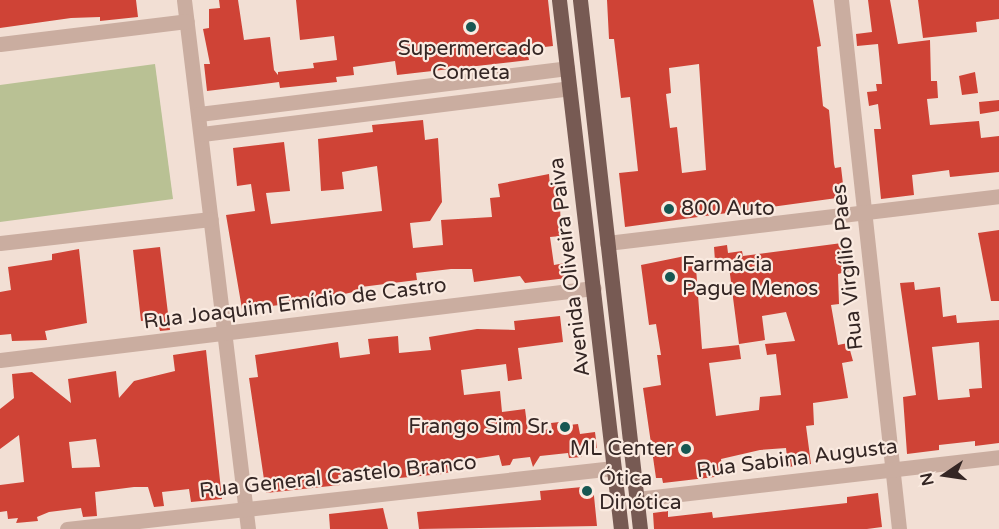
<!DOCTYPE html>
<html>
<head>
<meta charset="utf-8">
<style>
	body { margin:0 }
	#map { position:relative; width:999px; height:529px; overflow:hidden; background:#f2dfd4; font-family:"Varela Round",sans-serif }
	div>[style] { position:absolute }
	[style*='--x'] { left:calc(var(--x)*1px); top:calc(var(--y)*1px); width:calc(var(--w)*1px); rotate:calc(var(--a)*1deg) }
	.green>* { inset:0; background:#b9c194 }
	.building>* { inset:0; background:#cf4336 }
	.minor>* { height:15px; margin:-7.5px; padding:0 7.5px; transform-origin:7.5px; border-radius:7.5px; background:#caada0 }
	.primary>* { height:15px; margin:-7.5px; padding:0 7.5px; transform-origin:7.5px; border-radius:7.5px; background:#775a53 }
	.dots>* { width:16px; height:16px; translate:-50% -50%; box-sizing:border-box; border:3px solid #faeae0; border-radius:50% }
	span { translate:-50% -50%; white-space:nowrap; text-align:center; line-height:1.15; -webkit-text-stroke:4.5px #faeae0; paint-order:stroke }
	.poi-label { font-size:21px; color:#342624 }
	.left { translate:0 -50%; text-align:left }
	.right { translate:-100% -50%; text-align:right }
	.street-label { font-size:21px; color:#342624 }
	.north { position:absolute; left:915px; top:445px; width:60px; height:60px; -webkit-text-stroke:4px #faeae0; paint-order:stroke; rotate:257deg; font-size:16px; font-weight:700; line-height:24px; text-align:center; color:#342624 }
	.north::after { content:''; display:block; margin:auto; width:21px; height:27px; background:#342624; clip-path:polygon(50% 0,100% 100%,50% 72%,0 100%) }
</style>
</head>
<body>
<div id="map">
	<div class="green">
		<i style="clip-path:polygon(155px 64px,173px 199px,0 222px,0 85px)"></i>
	</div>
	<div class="building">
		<i style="clip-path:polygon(0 0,136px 0,138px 17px,100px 21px,100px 17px,71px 18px,0 28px)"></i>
		<i style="clip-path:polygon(219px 0,238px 0,244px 40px,270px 37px,274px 70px,278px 75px,278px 72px,314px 68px,313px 63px,337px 60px,334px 36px,300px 40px,296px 0,548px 0,553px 46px,527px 49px,529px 60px,397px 75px,395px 61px,353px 67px,354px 75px,336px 77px,337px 82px,280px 88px,279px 82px,207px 91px,204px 64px,210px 64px,203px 29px,209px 28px,209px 9px,220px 8px)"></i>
		<i style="clip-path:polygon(evenodd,607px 0,813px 0,821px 46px,817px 47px,823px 106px,829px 110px,834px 164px,835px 168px,841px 167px,843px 184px,835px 185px,837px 198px,625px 227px,619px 173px,638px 171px,630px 97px,621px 98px,614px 39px,609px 39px,607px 0,699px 64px,706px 170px,682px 173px,677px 127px,670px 128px,666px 94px,671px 93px,669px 68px,699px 64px)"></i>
		<i style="clip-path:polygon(868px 0,890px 0,898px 44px,930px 40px,931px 81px,937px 81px,938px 98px,927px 99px,930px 125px,979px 121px,981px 138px,999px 136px,999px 172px,950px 177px,949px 170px,912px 175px,914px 195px,881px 199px,874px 129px,881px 129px,878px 104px,869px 106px,867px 92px,877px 91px,876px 84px,882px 84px,878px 44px,857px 46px,856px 34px,872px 32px)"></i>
		<i style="clip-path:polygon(918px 0,999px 0,999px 19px,976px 22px,977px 32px,923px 38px)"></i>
		<i style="clip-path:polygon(975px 72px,978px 93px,962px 95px,959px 76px)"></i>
		<i style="clip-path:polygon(999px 100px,999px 111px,980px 114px,979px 102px)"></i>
		<i style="clip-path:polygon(423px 120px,425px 140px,438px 138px,442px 202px,430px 221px,410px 223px,413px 248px,443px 245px,441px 220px,492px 217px,490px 198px,500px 197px,498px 184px,549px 174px,550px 186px,558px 185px,560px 203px,561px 236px,550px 237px,554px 265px,565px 263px,567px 278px,525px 283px,520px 276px,474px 282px,472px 269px,451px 269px,416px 273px,417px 280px,361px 287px,362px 290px,309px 302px,242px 309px,226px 215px,255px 211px,251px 184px,237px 186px,233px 148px,284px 142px,290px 191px,266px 193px,271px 224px,382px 211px,377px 166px,342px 172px,344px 189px,321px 191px,318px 139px,373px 132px,372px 125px)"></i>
		<i style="clip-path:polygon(999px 230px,999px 301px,991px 301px,978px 233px)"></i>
		<i style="clip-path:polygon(842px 243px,849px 271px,838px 274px,839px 304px,831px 305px,838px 345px,848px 343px,853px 361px,842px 363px,848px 398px,813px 403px,814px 425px,806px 426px,811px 464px,788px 467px,786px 448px,760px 450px,721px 459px,723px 476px,663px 483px,662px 478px,656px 478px,643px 388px,661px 385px,657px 355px,661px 355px,656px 324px,649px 325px,641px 265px,695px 254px,702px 349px,739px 345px,741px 359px,709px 363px,716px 416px,759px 410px,760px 397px,781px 395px,776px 354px,767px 355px,765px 344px,795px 341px,786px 312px,762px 316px,765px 340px,739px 344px,728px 259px,715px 261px,714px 247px,727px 245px,728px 253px,742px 251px,743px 256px)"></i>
		<i style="clip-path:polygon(160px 247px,170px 330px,160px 331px,157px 319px,141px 321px,133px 250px)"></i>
		<i style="clip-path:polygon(79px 249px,87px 323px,45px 331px,47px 340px,12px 341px,11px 334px,0 335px,0 292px,11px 290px,8px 267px,52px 260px,52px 254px)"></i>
		<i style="clip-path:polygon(evenodd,914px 282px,915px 290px,940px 287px,943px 317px,956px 315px,957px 323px,999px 320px,999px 443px,975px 446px,975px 441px,939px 445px,939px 450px,907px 454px,903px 397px,916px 395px,900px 283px,914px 282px,979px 342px,982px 388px,969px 389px,970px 397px,938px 400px,932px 347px,979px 342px)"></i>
		<i style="clip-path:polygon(560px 316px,563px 342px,518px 348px,522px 379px,508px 381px,506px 364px,461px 370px,464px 395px,500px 391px,502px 412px,525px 409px,528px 432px,552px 429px,551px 423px,568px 421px,569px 425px,578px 424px,580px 434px,595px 432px,597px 448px,581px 452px,582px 457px,569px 458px,568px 453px,540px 456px,533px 467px,530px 457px,513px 459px,510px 465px,502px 466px,499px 455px,460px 461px,452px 464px,454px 471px,442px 474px,399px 478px,397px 470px,338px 475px,340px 485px,266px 493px,249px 378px,258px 377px,255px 355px,338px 342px,340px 358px,370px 354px,368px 339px,398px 336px,399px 353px,431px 350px,429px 337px,477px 329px,515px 330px,514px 321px)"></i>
		<i style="clip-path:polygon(evenodd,206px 350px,222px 499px,191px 502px,189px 489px,162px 492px,164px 506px,154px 507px,148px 487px,134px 487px,95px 492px,97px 516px,83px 517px,81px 508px,49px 512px,37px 517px,38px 521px,16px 523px,18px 518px,8px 519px,7px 511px,0 512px,0 485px,24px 482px,19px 435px,0 449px,0 409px,14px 398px,12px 374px,32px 372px,71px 403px,68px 379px,116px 371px,119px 398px,134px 381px,175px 371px,173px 355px,206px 350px,96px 439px,100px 467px,72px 468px,69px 442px,96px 439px)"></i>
		<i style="clip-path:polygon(593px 486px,597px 526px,419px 529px,417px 512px,541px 500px,540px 491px)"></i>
		<i style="clip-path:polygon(878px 493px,882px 527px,867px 529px,654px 529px,653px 513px,668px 511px,668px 517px,712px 512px,713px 518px,847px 503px,847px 497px)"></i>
		<i style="clip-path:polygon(383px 508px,388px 529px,330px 529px,329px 514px)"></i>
	</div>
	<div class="minor">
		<i style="--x:184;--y:0;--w:533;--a:83.1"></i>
		<i style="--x:841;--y:0;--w:532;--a:83.74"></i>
		<i style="--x:0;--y:44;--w:188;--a:-7"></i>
		<i style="--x:199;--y:114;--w:371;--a:-7.1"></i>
		<i style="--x:202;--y:134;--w:370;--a:-7.1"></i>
		<i style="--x:0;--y:243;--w:212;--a:-6.5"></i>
		<i style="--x:607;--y:243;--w:395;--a:-6.8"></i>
		<i style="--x:0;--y:360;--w:598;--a:-6.91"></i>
		<i style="--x:637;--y:499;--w:364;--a:-6.6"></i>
		<i style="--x:67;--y:529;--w:550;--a:-6.36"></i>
	</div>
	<div class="primary">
		<i style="--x:559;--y:0;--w:533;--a:83.32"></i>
		<i style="--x:580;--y:0;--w:532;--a:83.53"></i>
	</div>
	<div class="dots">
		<i style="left:471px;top:27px;background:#175752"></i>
		<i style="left:669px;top:209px;background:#175752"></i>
		<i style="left:670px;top:277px;background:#175752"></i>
		<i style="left:565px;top:427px;background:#175752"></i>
		<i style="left:686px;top:449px;background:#175752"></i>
		<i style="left:587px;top:491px;background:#175752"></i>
	</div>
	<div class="poi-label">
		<span style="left:471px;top:61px">Supermercado<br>Cometa</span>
		<span class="left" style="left:681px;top:209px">800 Auto</span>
		<span class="left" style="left:682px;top:277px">Farmácia<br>Pague Menos</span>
		<span class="right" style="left:553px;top:427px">Frango Sim Sr.</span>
		<span class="right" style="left:674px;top:449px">ML Center</span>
		<span class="left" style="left:599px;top:491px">Ótica<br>Dinótica</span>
	</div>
	<div class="street-label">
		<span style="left:570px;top:267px;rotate:-97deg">Avenida Oliveira Paiva</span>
		<span style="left:848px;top:267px;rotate:-96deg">Rua Virgílio Paes</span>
		<span style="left:295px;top:304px;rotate:-7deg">Rua Joaquim Emídio de Castro</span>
		<span style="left:797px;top:459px;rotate:-7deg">Rua Sabina Augusta</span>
		<span style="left:338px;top:477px;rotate:-6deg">Rua General Castelo Branco</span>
	</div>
	<div class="north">N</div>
</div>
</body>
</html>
